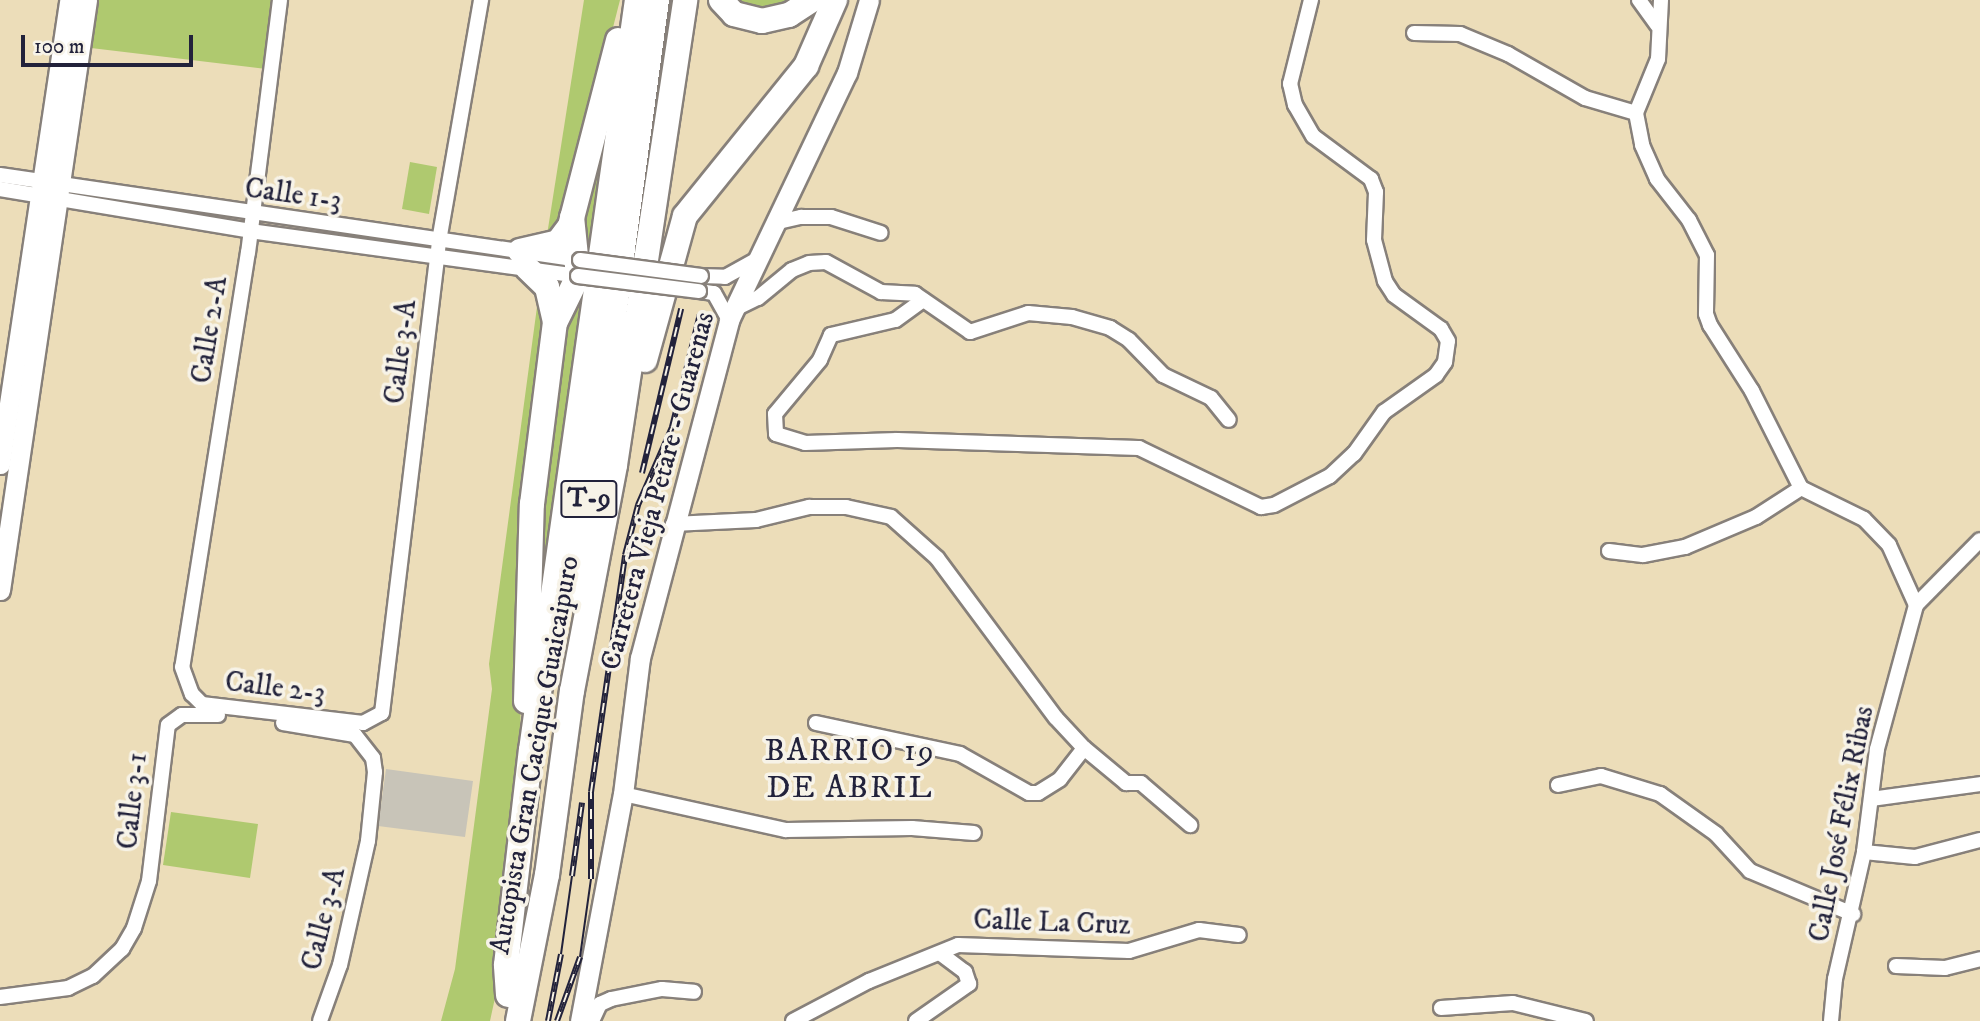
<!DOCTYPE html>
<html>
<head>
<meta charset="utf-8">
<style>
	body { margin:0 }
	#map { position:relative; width:1980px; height:1021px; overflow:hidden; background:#ecddb9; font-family:"IM FELL DW Pica",serif }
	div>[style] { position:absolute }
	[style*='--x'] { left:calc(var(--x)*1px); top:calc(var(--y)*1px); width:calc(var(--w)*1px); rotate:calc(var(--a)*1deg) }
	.industrial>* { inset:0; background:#c8c4b8 }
	.green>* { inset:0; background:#afc96f }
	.roads { filter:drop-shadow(2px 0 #87807a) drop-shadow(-2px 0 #87807a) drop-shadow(0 2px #87807a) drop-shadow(0 -2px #87807a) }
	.street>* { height:14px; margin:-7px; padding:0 7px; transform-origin:7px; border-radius:7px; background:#fff }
	.secondary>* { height:19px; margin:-9.5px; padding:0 9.5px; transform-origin:9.5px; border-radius:9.5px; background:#fff }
	.highway>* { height:24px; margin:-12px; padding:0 12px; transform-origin:12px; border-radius:12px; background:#fff }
	.tram>* { height:2px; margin:-1px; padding:0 1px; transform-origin:1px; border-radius:1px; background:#22223b }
	.rail>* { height:6px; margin-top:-3px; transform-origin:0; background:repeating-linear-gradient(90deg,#f7f3e8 0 10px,#22223b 0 20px); box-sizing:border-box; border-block:2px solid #22223b }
	.bridges { filter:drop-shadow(2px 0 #87807a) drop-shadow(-2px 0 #87807a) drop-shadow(0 2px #87807a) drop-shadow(0 -2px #87807a) }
	.street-bridge>* { height:14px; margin:-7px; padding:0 7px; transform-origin:7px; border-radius:7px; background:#fff }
	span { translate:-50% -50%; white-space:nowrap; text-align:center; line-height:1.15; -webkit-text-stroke:7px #f7f3e8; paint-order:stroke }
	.shield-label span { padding:2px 5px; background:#f7f3e8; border:2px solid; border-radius:5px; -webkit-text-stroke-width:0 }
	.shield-label { font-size:26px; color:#22223b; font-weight:700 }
	.street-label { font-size:28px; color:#22223b }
	.quarter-label { font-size:32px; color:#22223b; letter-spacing:2px }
	.scale { position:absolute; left:21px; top:35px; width:172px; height:32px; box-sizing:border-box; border:4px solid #22223b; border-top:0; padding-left:9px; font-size:21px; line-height:24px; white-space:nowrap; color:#22223b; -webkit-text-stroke:5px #f7f3e8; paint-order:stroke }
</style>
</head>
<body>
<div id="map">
	<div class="industrial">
		<i style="clip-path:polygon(386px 769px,473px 781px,465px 837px,378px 826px)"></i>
	</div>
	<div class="green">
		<i style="clip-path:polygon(97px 0,274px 0,266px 69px,91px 48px)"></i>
		<i style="clip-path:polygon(584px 0,620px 0,561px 231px,547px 235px)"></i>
		<i style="clip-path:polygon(737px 0,797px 0,771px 11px)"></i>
		<i style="clip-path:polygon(607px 105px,597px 251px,583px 249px,578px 232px)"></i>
		<i style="clip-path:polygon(410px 162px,437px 167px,429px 214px,402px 209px)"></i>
		<i style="clip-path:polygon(520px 279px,548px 296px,520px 674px,521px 761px,498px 984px,490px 1021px,441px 1021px,455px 969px,492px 689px,489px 664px,539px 292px)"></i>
		<i style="clip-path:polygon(587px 287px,537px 675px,529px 646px,562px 323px)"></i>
		<i style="clip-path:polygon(171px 812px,258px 824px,250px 878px,163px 865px)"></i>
	</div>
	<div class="roads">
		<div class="street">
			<i style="--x:280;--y:0;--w:254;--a:97.2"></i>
			<i style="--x:248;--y:252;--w:420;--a:99"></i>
			<i style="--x:182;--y:667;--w:29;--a:70"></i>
			<i style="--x:192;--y:694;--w:14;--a:45"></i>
			<i style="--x:202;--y:704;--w:162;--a:6.7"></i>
			<i style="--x:363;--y:723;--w:21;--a:-28"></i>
			<i style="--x:382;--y:713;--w:475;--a:-83.1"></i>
			<i style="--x:439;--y:241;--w:245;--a:-80.1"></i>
			<i style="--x:1639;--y:0;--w:31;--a:54"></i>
			<i style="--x:1661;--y:0;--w:59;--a:92.9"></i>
			<i style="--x:1658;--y:59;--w:58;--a:112.2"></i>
			<i style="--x:1636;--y:113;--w:33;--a:79"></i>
			<i style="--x:1642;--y:145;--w:37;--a:66"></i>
			<i style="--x:1657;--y:179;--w:52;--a:52"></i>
			<i style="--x:1689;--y:220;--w:39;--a:63"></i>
			<i style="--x:1707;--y:255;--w:59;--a:91"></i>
			<i style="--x:1706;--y:314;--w:12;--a:70"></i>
			<i style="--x:1710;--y:325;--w:78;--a:57.5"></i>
			<i style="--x:1752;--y:391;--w:109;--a:63.2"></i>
			<i style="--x:1801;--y:488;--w:70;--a:26.2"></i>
			<i style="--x:1864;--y:519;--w:36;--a:46"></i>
			<i style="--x:1889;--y:545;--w:66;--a:65.8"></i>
			<i style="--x:1414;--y:33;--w:46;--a:1.2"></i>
			<i style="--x:1460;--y:34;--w:52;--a:22.6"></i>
			<i style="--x:1508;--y:54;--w:89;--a:29.7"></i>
			<i style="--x:1585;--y:98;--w:53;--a:16.4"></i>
			<i style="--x:0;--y:175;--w:586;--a:8.34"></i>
			<i style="--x:0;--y:189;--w:254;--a:9.5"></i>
			<i style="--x:250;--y:231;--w:331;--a:7.8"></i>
			<i style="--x:774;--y:223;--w:28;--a:-13"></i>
			<i style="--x:801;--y:217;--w:30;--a:0"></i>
			<i style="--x:831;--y:217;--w:52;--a:17.7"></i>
			<i style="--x:701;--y:276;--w:24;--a:2"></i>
			<i style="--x:725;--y:277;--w:37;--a:-29"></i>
			<i style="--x:699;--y:291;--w:15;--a:8"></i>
			<i style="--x:714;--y:293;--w:31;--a:61"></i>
			<i style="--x:923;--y:300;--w:34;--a:144"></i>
			<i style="--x:895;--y:320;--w:66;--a:166.8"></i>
			<i style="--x:831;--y:335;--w:27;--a:114"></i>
			<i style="--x:820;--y:360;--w:70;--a:129.8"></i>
			<i style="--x:775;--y:414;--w:20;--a:87"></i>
			<i style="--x:776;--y:434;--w:30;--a:17"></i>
			<i style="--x:805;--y:443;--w:92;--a:-1.9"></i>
			<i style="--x:897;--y:440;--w:242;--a:1.9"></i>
			<i style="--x:1139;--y:448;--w:136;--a:25.8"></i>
			<i style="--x:1261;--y:507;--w:13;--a:-9"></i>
			<i style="--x:1274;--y:505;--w:63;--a:-27.4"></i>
			<i style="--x:1330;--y:476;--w:33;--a:-43"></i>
			<i style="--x:1354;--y:454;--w:52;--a:-54.5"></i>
			<i style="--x:1384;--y:412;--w:64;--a:-35.4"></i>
			<i style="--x:1436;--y:375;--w:16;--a:-55"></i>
			<i style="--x:1445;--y:362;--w:21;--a:-82"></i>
			<i style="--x:1448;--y:341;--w:14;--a:-120"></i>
			<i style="--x:1441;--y:329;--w:58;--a:-144.1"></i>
			<i style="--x:1394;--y:295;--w:17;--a:-123"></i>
			<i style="--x:1385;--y:281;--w:42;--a:-105"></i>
			<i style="--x:1374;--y:240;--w:48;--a:-87.6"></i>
			<i style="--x:1376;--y:192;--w:14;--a:-111"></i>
			<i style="--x:1371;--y:179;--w:72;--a:-143.4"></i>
			<i style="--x:1313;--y:136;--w:36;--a:-120"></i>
			<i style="--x:1295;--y:105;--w:22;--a:-103"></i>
			<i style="--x:1290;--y:84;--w:87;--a:-76"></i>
			<i style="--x:735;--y:309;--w:25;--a:-26"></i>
			<i style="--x:758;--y:298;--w:44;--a:-39.5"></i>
			<i style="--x:792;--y:270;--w:18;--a:-22"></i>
			<i style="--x:809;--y:263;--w:17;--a:-3"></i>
			<i style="--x:826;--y:262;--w:63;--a:28.6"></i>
			<i style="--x:881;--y:292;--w:34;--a:3"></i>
			<i style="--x:915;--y:294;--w:67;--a:34.6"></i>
			<i style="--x:970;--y:332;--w:61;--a:-18.1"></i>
			<i style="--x:1028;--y:313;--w:44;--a:5.2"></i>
			<i style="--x:1072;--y:317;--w:40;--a:16"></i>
			<i style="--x:1110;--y:328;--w:22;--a:32"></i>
			<i style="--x:1129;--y:340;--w:49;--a:45.8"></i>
			<i style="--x:1163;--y:375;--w:53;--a:25.6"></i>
			<i style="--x:1211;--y:398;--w:28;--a:51"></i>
			<i style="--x:673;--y:524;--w:83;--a:-2.8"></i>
			<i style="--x:756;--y:520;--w:55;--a:-13.8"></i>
			<i style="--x:809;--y:507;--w:37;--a:0"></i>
			<i style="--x:846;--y:507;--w:46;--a:12.5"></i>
			<i style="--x:891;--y:517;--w:62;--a:41.7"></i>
			<i style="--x:937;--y:558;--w:199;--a:53.4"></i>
			<i style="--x:1056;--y:718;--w:41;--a:47"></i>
			<i style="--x:1084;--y:748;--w:55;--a:39.8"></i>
			<i style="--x:1126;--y:783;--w:15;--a:0"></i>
			<i style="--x:1141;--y:783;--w:65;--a:40.6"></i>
			<i style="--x:1609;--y:551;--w:34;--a:7"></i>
			<i style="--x:1643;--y:555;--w:43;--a:-10.8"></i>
			<i style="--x:1685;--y:547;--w:77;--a:-22.9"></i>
			<i style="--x:1756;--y:517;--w:54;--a:-32.8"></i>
			<i style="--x:283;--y:723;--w:73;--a:9.5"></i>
			<i style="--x:355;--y:735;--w:29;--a:52"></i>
			<i style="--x:373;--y:758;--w:14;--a:82"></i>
			<i style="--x:375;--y:772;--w:69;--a:95.8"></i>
			<i style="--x:368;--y:841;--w:127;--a:102.7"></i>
			<i style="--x:340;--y:965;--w:59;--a:109.7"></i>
			<i style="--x:816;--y:723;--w:147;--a:12.1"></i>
			<i style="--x:960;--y:754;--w:79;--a:29.5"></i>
			<i style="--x:1029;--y:793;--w:9;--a:0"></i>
			<i style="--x:1038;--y:793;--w:26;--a:-32"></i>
			<i style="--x:1060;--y:779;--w:39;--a:-52"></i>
			<i style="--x:1558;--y:785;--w:44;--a:-11.8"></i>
			<i style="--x:1601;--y:776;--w:62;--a:17"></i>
			<i style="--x:1660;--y:794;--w:69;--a:35.5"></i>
			<i style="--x:1716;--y:834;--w:50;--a:47.4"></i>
			<i style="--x:1750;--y:871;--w:112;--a:22.7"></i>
			<i style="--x:623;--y:794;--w:167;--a:12.5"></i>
			<i style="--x:786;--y:830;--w:126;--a:-0.9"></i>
			<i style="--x:912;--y:828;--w:62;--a:4.6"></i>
			<i style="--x:1871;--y:799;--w:110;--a:-7.8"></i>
			<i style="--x:1864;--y:852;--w:51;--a:5.6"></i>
			<i style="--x:1915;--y:857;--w:67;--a:-14.7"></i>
			<i style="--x:1896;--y:966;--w:49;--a:2.3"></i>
			<i style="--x:1945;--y:968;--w:36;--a:-14"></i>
			<i style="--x:0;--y:997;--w:69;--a:-7.5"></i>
			<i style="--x:68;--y:988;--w:28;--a:-26"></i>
			<i style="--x:93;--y:976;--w:40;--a:-43"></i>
			<i style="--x:122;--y:949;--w:24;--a:-60"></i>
			<i style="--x:134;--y:928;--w:49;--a:-72.3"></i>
			<i style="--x:149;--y:881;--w:157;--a:-83.1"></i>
			<i style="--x:168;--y:725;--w:17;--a:-36"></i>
			<i style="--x:182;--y:715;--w:36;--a:0"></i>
			<i style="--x:1441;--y:1008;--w:72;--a:-4"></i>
			<i style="--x:1513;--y:1003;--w:75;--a:13.9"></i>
			<i style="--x:592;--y:1021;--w:19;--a:-65"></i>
			<i style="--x:600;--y:1004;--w:12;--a:-24"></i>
			<i style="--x:611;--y:999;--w:52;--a:-11.1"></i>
			<i style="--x:662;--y:989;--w:32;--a:5"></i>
			<i style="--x:793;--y:1021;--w:86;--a:-27.8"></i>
			<i style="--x:869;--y:981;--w:96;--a:-22"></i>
			<i style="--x:958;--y:945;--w:171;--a:2"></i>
			<i style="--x:1129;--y:951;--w:73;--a:-16.7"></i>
			<i style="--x:1199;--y:930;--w:40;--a:7.1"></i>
			<i style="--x:916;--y:1021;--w:65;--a:-34.9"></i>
			<i style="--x:969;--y:984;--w:13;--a:-108"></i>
			<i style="--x:965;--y:972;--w:31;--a:-143"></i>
			<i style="--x:1831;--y:1021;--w:42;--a:-84.6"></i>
			<i style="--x:1835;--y:979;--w:130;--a:-77.1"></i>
			<i style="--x:1864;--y:852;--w:104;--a:-82.8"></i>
			<i style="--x:1877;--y:749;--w:149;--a:-74.8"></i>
			<i style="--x:1916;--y:605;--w:91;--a:-45.4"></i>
		</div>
		<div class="secondary">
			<i style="--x:0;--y:464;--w:469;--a:-81.5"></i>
			<i style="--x:0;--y:590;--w:596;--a:-81.61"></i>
			<i style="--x:580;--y:1021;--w:231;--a:-79.3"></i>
			<i style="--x:623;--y:794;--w:137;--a:-82.9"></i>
			<i style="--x:640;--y:658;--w:350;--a:-75.2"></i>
			<i style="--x:729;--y:320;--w:274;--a:-64.5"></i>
			<i style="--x:847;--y:73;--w:76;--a:-73.2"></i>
		</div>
		<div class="highway">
			<i style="--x:721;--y:0;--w:19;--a:47"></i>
			<i style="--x:734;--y:14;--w:29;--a:14"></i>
			<i style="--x:762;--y:21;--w:28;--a:-13"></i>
			<i style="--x:789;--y:15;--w:27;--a:-33"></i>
			<i style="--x:520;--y:251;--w:39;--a:-13"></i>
			<i style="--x:558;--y:242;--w:20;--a:-53"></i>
			<i style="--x:570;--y:226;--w:192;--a:-75.5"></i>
			<i style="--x:556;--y:321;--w:50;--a:-63.9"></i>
			<i style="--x:578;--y:276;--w:59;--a:-95.8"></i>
			<i style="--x:645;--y:360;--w:149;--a:-74.5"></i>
			<i style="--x:685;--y:216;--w:193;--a:-51.1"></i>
			<i style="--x:806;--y:66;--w:72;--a:-66.3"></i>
			<i style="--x:576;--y:592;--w:598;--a:-82.21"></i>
			<i style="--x:526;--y:701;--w:197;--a:-88.3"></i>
			<i style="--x:532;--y:504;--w:183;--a:-82.8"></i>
			<i style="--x:555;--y:322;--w:36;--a:-103"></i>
			<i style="--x:547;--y:287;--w:28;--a:-136"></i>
			<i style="--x:508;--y:995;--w:30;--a:-94"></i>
			<i style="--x:506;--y:965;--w:216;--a:-83.4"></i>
			<i style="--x:531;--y:750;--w:757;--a:-81.96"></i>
			<i style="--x:518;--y:1021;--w:149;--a:-78.8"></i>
			<i style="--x:547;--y:875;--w:186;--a:-82.3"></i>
			<i style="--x:572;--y:691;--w:230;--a:-79.2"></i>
			<i style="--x:615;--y:465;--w:470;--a:-81.4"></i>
		</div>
	</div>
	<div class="tram">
		<i style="--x:561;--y:954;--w:79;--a:-82"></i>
		<i style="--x:580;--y:957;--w:79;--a:-82"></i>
	</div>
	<div class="rail">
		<i style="--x:642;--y:473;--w:169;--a:-76.6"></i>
		<i style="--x:572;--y:876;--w:74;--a:-82.2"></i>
		<i style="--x:591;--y:879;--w:87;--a:-90"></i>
		<i style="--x:591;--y:792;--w:239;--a:-81.8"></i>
		<i style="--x:625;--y:555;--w:52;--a:-75.4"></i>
		<i style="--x:638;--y:505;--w:85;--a:-66.4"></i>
		<i style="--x:672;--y:427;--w:116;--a:-76.1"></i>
		<i style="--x:548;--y:1021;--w:68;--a:-79"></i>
		<i style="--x:557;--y:1021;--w:68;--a:-70.2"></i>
	</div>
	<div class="bridges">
		<div class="street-bridge">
			<i style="--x:580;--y:260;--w:122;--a:7.5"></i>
			<i style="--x:578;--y:276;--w:122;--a:7.1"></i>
		</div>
	</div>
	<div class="shield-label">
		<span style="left:589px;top:499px">T-9</span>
	</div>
	<div class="street-label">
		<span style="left:293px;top:195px;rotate:8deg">Calle 1-3</span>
		<span style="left:210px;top:330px;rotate:-81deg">Calle 2-A</span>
		<span style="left:401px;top:352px;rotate:-83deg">Calle 3-A</span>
		<span style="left:658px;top:491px;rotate:-75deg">Carretera Vieja Petare - Guarenas</span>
		<span style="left:275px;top:688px;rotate:7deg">Calle 2-3</span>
		<span style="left:535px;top:755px;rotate:-80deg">Autopista Gran Cacique Guaicaipuro</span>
		<span style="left:133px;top:801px;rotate:-84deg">Calle 3-1</span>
		<span style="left:1842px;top:824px;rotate:-79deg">Calle José Félix Ribas</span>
		<span style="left:324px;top:919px;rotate:-76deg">Calle 3-A</span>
		<span style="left:1052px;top:923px;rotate:2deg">Calle La Cruz</span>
	</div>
	<div class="quarter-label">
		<span style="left:850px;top:770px">BARRIO 19<br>DE ABRIL</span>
	</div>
	<div class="scale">100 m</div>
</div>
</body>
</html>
